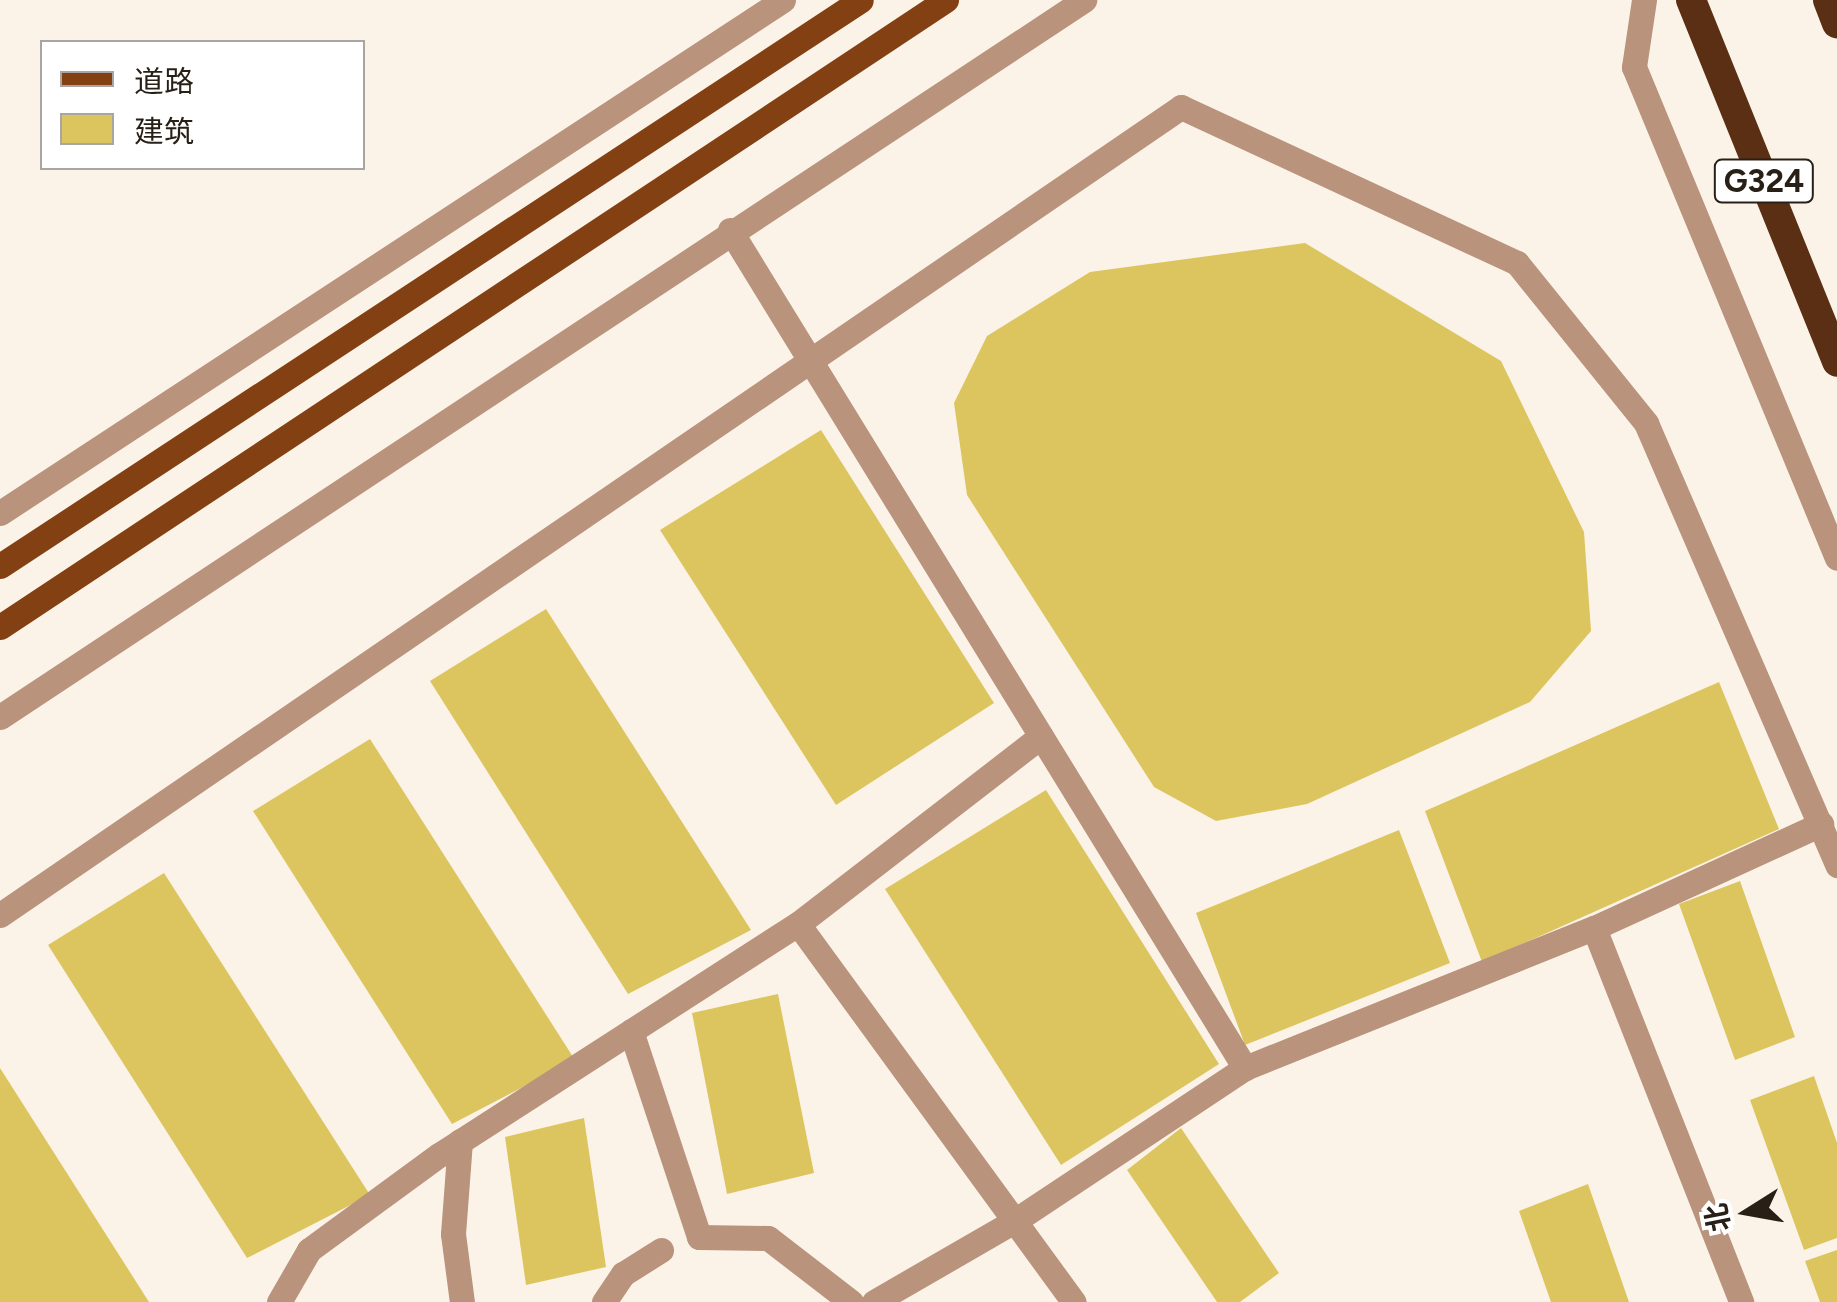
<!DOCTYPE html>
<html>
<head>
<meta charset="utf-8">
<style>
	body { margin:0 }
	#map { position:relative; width:1837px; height:1302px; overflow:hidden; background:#fcf3e8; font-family:Figtree,"Noto Sans SC",sans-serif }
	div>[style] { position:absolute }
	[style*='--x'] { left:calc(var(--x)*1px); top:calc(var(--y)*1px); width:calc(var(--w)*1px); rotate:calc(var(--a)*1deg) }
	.building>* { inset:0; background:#dcc55f }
	.minor>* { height:25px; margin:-12.5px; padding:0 12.5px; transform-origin:12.5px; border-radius:12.5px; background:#ba937d }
	.major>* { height:25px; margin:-12.5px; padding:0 12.5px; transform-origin:12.5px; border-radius:12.5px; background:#824013 }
	.highway>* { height:30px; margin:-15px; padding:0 15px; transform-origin:15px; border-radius:15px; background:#5b2f13 }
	span { translate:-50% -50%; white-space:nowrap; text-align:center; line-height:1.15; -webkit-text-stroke:10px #fff; paint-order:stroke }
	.shield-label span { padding:2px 8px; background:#fff; border:2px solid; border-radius:8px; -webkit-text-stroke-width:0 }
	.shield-label { font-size:32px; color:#282016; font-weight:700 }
	.legend { position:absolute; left:40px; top:40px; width:325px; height:130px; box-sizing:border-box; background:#fff; border:2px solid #a9a6a2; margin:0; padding:12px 18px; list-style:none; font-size:30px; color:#282016 }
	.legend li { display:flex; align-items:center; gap:20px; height:50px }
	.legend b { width:50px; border:2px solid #a9a6a2 }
	.north { position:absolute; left:1697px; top:1162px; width:100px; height:100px; -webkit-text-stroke:8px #fff; paint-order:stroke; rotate:259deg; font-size:28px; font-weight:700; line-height:40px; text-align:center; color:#282016 }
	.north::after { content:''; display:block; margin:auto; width:35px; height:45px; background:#282016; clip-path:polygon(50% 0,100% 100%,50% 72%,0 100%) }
</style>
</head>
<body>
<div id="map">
	<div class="building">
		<i style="clip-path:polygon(1305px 243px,1501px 361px,1584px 532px,1591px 631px,1530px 702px,1307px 804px,1216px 821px,1154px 787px,967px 495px,954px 403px,987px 336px,1090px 272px)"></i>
		<i style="clip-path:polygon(821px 430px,994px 703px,836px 805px,660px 530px)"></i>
		<i style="clip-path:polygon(546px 609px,751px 930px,628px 994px,430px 681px)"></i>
		<i style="clip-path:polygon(1719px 682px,1779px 829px,1482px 962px,1425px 811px)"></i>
		<i style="clip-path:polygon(370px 739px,575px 1060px,452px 1124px,253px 811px)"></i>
		<i style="clip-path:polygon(1046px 790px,1219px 1064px,1061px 1165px,885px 889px)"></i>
		<i style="clip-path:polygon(1399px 830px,1450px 963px,1245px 1045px,1196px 913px)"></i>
		<i style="clip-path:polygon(164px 873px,370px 1195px,247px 1258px,48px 945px)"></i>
		<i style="clip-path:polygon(1740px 881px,1795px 1037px,1735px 1060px,1679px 904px)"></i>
		<i style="clip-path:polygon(778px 994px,814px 1173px,727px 1194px,692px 1013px)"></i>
		<i style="clip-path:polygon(0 1068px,149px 1302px,0 1302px)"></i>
		<i style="clip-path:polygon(1814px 1076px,1837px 1143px,1837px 1238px,1804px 1250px,1750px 1100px)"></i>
		<i style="clip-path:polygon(584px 1118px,606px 1267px,526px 1285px,505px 1137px)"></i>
		<i style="clip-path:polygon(1181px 1128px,1279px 1273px,1240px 1302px,1217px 1302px,1127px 1170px)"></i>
		<i style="clip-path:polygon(1588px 1184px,1629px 1302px,1551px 1302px,1519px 1211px)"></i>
		<i style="clip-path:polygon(1837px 1250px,1837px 1302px,1820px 1302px,1805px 1261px)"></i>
	</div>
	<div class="minor">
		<i style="--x:1644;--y:0;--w:68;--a:98.5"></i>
		<i style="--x:1634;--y:67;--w:531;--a:67.54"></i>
		<i style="--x:730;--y:230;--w:984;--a:58.43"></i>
		<i style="--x:0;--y:513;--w:936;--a:-33.23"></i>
		<i style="--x:0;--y:717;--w:1300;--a:-33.48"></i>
		<i style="--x:0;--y:915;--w:1431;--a:-34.38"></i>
		<i style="--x:1181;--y:107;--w:370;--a:24.9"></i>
		<i style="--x:1517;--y:263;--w:206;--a:51.1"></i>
		<i style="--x:1646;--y:423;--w:482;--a:66.6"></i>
		<i style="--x:798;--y:924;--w:468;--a:53.9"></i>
		<i style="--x:1594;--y:928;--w:402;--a:68.5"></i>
		<i style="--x:631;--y:1031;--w:217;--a:71.7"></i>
		<i style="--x:699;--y:1237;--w:69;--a:0.8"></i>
		<i style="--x:768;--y:1238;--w:105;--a:37.6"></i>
		<i style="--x:460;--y:1141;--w:93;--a:94.3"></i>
		<i style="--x:453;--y:1234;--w:69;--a:82.5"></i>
		<i style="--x:279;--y:1302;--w:60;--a:-60"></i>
		<i style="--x:309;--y:1250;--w:161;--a:-36.2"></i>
		<i style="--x:439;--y:1155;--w:427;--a:-32.8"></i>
		<i style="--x:798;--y:924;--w:307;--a:-37.7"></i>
		<i style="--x:604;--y:1302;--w:34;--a:-56"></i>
		<i style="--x:623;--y:1274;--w:45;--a:-32.3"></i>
		<i style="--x:874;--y:1302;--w:164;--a:-30"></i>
		<i style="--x:1016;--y:1220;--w:275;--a:-33.6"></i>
		<i style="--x:1245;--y:1068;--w:376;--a:-21.9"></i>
		<i style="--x:1594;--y:928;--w:250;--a:-24.6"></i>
	</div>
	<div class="major">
		<i style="--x:0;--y:566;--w:1030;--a:-33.32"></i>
		<i style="--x:0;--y:627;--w:1135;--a:-33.54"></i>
	</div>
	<div class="highway">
		<i style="--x:1691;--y:0;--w:390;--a:68"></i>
		<i style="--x:1828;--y:0;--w:25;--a:69"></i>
	</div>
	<div class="shield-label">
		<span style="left:1764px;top:181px">G324</span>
	</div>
	<ul class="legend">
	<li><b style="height:12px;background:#824013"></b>道路</li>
	<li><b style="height:28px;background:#dcc55f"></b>建筑</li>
	</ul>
	<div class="north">北</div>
</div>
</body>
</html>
